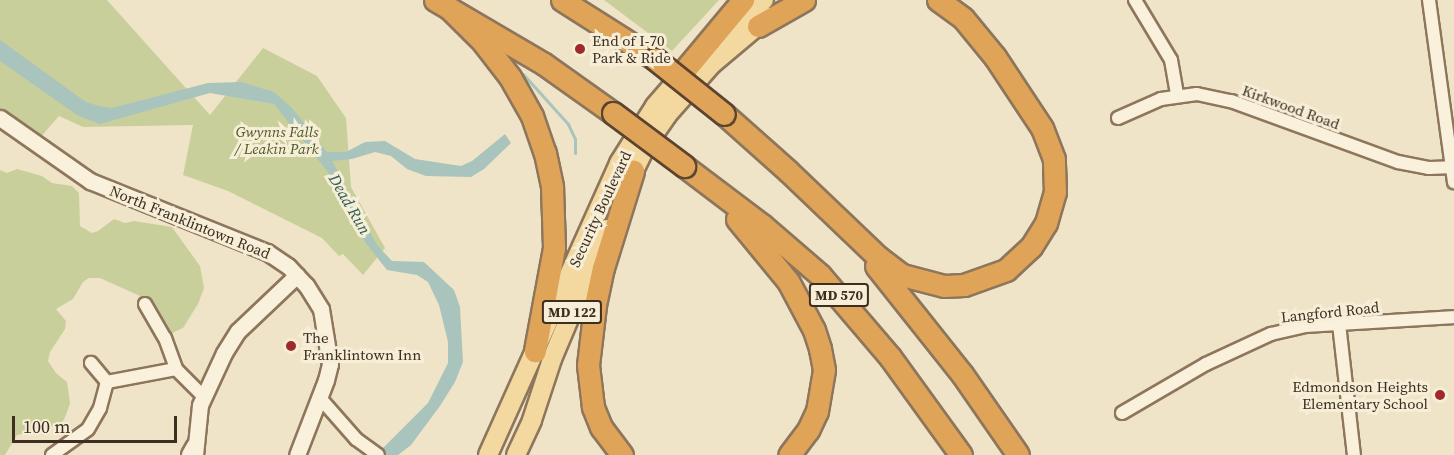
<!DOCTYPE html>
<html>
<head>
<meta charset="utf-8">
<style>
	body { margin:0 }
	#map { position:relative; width:1454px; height:455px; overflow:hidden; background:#f0e4c8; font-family:"Source Serif 4",serif }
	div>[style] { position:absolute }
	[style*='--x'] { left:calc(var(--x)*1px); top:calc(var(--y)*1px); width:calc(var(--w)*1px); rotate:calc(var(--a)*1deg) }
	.green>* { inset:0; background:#c9cf9b }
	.water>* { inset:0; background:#a9c4bc }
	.stream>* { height:3px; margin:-1.5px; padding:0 1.5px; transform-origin:1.5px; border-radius:1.5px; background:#a9c4bc }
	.roads { filter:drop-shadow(2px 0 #8d765c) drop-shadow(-2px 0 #8d765c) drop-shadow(0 2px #8d765c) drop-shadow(0 -2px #8d765c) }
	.minor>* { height:12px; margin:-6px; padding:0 6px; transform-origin:6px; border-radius:6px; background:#faf1dc }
	.tertiary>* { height:15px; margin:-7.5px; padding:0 7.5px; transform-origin:7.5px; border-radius:7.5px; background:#faf1dc }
	.secondary>* { height:16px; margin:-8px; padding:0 8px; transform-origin:8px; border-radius:8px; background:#faf1dc }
	.primary>* { height:18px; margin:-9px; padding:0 9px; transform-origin:9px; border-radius:9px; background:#f3d9a0 }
	.motorway>* { height:21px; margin:-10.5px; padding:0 10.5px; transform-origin:10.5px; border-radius:10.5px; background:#e0a458 }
	.bridges { filter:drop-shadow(2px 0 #5b4430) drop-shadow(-2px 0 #5b4430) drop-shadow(0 2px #5b4430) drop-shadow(0 -2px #5b4430) }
	.motorway-bridge>* { height:21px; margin:-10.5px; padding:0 10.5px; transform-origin:10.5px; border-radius:10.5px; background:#e0a458 }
	.dots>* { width:16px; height:16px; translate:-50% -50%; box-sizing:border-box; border:3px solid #f7eed8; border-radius:50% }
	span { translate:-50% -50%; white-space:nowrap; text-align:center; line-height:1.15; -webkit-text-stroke:6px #f7eed8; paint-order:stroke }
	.shield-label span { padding:2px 4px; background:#f7eed8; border:2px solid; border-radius:4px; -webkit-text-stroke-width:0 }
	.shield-label { font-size:14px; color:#3d2e20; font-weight:700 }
	.poi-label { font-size:15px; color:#3d2e20 }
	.left { translate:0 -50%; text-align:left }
	.right { translate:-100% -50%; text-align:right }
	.street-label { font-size:15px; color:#3d2e20 }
	.park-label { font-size:15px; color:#4d5a26; font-style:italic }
	.water-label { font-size:16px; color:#2f5d5a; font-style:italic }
	.scale { position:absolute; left:12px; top:416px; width:165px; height:27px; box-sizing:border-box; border:3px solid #3d2e20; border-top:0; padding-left:8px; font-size:18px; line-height:21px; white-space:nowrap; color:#3d2e20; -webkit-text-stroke:4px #f7eed8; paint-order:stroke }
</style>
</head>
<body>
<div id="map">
	<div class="green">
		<i style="clip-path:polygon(0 0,107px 0,210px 115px,263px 48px,317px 76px,346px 118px,351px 187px,385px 248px,363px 275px,343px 254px,339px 256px,322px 238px,228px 191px,183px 175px,193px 125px,83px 127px,59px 116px,38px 140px,0 110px)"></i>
		<i style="clip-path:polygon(604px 0,719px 0,672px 51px)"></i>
		<i style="clip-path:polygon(17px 169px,42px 176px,52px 183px,72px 186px,79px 193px,80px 226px,92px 233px,98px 231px,114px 219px,125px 223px,134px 221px,172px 227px,200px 266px,204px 288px,198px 304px,183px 328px,170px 334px,156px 309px,140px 296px,100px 278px,89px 278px,83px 282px,73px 299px,56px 309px,66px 321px,65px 329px,50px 352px,48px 361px,56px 373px,67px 382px,70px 403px,66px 415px,63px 421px,42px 431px,17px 435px,5px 455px,0 455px,0 170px,7px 173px)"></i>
	</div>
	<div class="water">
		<i style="clip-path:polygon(0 40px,86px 102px,99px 106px,112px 108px,208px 83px,241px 82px,274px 92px,292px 108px,327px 152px,346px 152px,365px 142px,385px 141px,415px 159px,461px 166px,472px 161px,505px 134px,511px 143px,484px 169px,471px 177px,426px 176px,407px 169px,391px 156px,375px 152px,352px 159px,332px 161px,377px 245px,392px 261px,424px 262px,454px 290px,460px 307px,463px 362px,455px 382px,440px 406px,411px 445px,398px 455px,376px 455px,428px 403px,448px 363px,448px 342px,439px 305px,428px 282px,417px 275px,387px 270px,365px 242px,327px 171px,274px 104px,210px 93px,100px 124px,77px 115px,0 61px)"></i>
	</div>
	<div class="stream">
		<i style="--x:523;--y:74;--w:67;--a:48"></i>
		<i style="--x:568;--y:124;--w:17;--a:65"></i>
		<i style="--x:575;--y:139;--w:14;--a:90"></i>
	</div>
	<div class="roads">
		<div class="minor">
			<i style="--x:1135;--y:0;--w:70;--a:59"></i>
			<i style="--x:1171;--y:60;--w:35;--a:80"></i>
			<i style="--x:1429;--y:0;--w:184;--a:82.2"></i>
			<i style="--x:1118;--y:118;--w:47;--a:-23.8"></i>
			<i style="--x:1161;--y:99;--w:36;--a:-8"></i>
			<i style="--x:1197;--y:94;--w:35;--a:12"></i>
			<i style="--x:1231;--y:101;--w:178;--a:20.1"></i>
			<i style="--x:1398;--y:162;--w:32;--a:11"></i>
			<i style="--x:1429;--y:168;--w:25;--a:-2"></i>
			<i style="--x:145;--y:304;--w:39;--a:60"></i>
			<i style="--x:165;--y:338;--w:33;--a:70"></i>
			<i style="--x:176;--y:369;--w:38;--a:45"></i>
			<i style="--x:1339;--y:324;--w:132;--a:83.5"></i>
			<i style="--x:107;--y:382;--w:70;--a:-10.7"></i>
			<i style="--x:320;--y:398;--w:55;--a:48.7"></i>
			<i style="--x:356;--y:439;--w:27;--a:36"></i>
			<i style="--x:1122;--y:413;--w:97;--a:-30.3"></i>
			<i style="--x:1206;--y:364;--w:72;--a:-24.8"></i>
			<i style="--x:1271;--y:334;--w:37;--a:-13"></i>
			<i style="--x:1307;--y:326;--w:147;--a:-3.5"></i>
			<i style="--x:52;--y:455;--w:44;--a:-35.8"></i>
			<i style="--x:88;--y:429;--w:24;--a:-60"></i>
			<i style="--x:100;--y:408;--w:27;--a:-75"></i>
			<i style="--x:107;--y:382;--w:25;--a:-130"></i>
		</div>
		<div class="tertiary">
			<i style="--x:0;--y:118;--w:110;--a:35"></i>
			<i style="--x:90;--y:181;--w:191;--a:21.9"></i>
			<i style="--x:267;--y:252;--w:25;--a:34"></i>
			<i style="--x:288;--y:266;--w:26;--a:47"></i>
			<i style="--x:306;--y:285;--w:28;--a:58"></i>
			<i style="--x:321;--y:309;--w:56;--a:80.7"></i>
			<i style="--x:330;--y:364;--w:16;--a:104"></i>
			<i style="--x:326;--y:380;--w:80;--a:111.1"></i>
			<i style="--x:195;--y:455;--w:50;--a:-84.3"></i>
			<i style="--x:200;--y:405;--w:57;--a:-65.2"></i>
			<i style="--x:224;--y:353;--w:26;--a:-58"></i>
			<i style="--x:238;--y:331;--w:81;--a:-43.5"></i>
		</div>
		<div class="secondary">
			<i style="--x:190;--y:455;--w:10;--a:-61"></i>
		</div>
		<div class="primary">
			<i style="--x:720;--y:38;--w:58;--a:-40.8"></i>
			<i style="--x:627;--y:185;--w:46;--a:-64"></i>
			<i style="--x:647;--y:144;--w:35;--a:-55"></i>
			<i style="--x:667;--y:115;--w:68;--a:-48.6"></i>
			<i style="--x:712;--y:64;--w:73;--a:-40"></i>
			<i style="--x:488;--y:455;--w:320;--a:-65.8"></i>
			<i style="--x:619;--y:163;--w:67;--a:-57.7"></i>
			<i style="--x:655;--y:106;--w:49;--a:-49.1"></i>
			<i style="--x:516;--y:455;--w:38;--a:-65"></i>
			<i style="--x:532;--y:420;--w:64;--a:-71.8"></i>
			<i style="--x:552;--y:359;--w:141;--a:-67.1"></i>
		</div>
		<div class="motorway">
			<i style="--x:435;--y:0;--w:126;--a:30.4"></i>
			<i style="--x:544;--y:64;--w:85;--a:35.4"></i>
			<i style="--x:562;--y:0;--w:110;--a:32.4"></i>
			<i style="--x:449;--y:8;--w:48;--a:45"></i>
			<i style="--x:483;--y:42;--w:44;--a:52.4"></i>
			<i style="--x:510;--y:77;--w:45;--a:60.6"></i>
			<i style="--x:532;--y:116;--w:39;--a:71"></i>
			<i style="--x:545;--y:153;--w:35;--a:78"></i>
			<i style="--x:552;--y:187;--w:61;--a:88.1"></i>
			<i style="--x:554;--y:248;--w:105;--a:100.5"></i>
			<i style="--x:758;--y:26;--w:53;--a:-29.5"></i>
			<i style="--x:678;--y:78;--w:102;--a:-50.2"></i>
			<i style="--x:724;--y:114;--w:86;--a:41.7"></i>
			<i style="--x:788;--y:171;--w:124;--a:43.7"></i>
			<i style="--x:878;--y:257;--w:30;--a:37"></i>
			<i style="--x:902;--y:275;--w:43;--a:14.7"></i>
			<i style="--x:944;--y:286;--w:20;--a:-3"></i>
			<i style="--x:964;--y:285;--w:45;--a:-19.7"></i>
			<i style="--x:1006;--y:270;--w:34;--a:-43"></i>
			<i style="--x:1031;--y:247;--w:28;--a:-58"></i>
			<i style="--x:1046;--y:223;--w:32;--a:-74"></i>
			<i style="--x:1055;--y:192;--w:33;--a:-92"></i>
			<i style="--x:1054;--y:159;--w:33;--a:-111"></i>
			<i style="--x:1042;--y:128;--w:85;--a:-123.5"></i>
			<i style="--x:995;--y:57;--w:50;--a:-129.4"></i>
			<i style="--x:963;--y:18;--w:31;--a:-144"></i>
			<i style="--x:684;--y:166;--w:98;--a:37.1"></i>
			<i style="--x:762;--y:225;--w:77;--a:40.8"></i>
			<i style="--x:820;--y:275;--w:108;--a:49.5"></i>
			<i style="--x:890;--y:357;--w:121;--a:54.1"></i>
			<i style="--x:737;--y:219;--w:80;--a:50.6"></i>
			<i style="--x:788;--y:281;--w:55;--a:62"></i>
			<i style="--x:814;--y:330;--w:20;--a:72"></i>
			<i style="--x:820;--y:349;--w:21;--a:79"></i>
			<i style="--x:824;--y:370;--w:42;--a:99.7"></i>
			<i style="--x:817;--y:411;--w:21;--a:115"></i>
			<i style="--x:808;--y:430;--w:31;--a:127"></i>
			<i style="--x:876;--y:266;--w:138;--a:51.5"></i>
			<i style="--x:962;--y:374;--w:98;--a:55.3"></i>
			<i style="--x:622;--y:455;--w:35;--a:-127"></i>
			<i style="--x:601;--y:427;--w:22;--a:-112"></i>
			<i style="--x:593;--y:407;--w:42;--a:-96.8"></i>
			<i style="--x:588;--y:365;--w:60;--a:-83.3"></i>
			<i style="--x:595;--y:305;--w:38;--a:-78"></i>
			<i style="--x:603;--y:268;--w:102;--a:-72.8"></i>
		</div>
	</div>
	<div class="bridges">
		<div class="motorway-bridge">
			<i style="--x:655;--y:59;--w:88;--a:38.6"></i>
			<i style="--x:613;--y:113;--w:89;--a:36.7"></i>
		</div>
	</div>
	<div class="dots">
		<i style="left:580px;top:49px;background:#9e2a2b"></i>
		<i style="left:291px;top:346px;background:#9e2a2b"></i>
		<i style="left:1440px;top:395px;background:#9e2a2b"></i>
	</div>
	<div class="shield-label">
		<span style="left:839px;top:295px">MD 570</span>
		<span style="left:572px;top:312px">MD 122</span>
	</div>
	<div class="poi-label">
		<span class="left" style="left:592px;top:49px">End of I-70<br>Park &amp; Ride</span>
		<span class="left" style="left:303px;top:346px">The<br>Franklintown Inn</span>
		<span class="right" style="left:1428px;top:395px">Edmondson Heights<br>Elementary School</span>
	</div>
	<div class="street-label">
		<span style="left:1291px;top:107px;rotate:20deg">Kirkwood Road</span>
		<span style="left:600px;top:209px;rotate:-65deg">Security Boulevard</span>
		<span style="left:190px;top:222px;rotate:22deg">North Franklintown Road</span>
		<span style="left:1330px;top:312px;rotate:-6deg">Langford Road</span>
	</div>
	<div class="park-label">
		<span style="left:277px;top:140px">Gwynns Falls<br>/ Leakin Park</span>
	</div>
	<div class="water-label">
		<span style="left:350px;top:204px;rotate:60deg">Dead Run</span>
	</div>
	<div class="scale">100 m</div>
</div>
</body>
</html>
